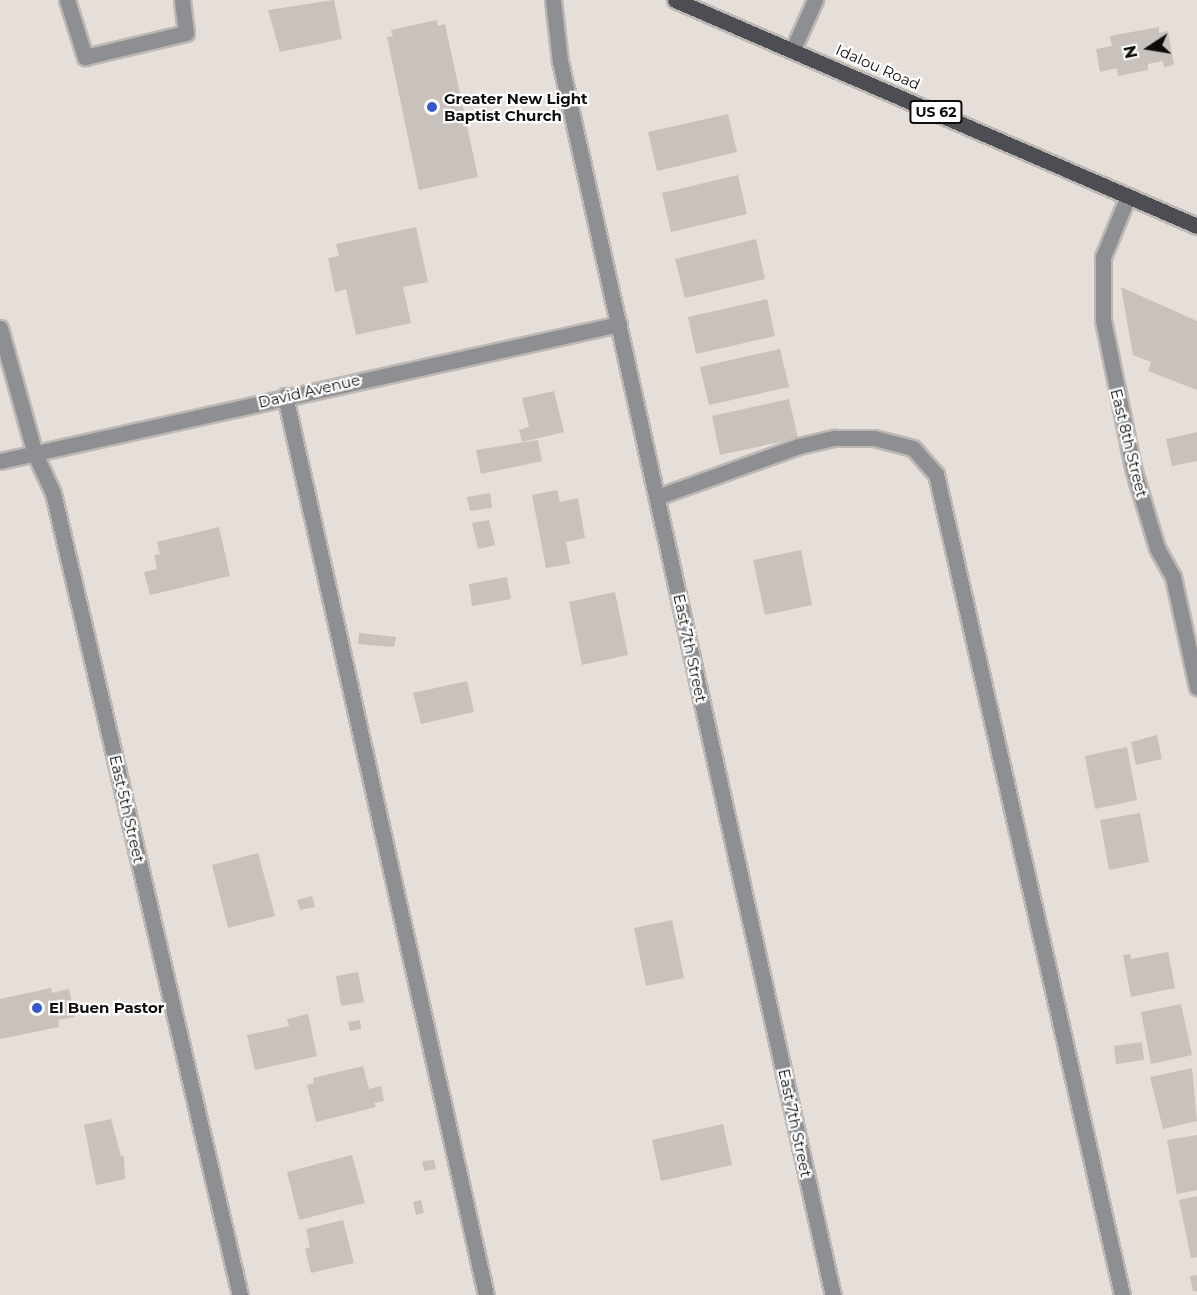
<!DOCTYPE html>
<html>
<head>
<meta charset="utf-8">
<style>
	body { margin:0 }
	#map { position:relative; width:1197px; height:1295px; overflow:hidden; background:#e5ded9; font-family:Montserrat,sans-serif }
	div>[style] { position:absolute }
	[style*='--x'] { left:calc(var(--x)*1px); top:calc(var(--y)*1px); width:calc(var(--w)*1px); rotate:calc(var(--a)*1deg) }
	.building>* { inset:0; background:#c9c1bc }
	.roads { filter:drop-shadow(2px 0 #beb8b4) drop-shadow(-2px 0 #beb8b4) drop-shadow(0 2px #beb8b4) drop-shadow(0 -2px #beb8b4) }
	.service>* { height:15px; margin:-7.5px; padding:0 7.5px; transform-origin:7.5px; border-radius:7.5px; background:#8e8f92 }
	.minor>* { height:15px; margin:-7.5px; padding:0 7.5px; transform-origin:7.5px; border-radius:7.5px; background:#8e8f92 }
	.primary>* { height:15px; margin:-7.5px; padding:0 7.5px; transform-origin:7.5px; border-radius:7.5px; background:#4c4e53 }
	.dots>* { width:16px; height:16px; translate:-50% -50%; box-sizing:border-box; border:3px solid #fff; border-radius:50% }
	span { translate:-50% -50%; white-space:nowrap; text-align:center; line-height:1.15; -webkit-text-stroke:4.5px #fff; paint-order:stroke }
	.shield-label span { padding:2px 4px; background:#fff; border:2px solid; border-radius:4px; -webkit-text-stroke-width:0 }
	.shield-label { font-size:14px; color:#0f0d0b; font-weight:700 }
	.street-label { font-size:15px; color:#0f0d0b }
	.poi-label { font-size:15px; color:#0f0d0b; font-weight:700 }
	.left { translate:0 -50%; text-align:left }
	.north { position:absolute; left:1119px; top:18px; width:60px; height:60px; -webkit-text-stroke:4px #fff; paint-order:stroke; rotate:258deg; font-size:16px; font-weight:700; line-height:24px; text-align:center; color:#0f0d0b }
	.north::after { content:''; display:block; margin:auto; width:21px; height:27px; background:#0f0d0b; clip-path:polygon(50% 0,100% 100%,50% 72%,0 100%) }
</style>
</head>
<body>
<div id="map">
	<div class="building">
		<i style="clip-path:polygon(334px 0,342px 39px,280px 52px,268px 10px)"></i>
		<i style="clip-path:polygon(437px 20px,438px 26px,445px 24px,478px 177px,419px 190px,387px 37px,393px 36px,391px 30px)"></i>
		<i style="clip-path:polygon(1159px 27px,1159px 33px,1168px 31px,1174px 65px,1164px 67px,1163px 61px,1148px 64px,1148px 70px,1118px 76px,1117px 68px,1100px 72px,1096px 49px,1112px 46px,1110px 36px)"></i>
		<i style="clip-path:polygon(728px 114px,737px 152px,657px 171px,648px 132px)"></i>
		<i style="clip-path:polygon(738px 175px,747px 214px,671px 232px,662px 193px)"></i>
		<i style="clip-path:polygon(416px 227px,428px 282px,403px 287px,411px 323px,356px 335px,346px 289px,335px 292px,328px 258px,339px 256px,336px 244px)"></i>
		<i style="clip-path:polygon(756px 239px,765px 279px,685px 298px,675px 259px)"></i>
		<i style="clip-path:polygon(1121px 287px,1197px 321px,1197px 390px,1148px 371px,1151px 362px,1133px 355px)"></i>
		<i style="clip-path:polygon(767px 299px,775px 336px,696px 354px,688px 317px)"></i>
		<i style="clip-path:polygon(780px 349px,789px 387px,709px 405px,700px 367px)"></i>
		<i style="clip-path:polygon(554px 391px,564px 432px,522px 442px,519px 430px,529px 427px,522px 398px)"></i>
		<i style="clip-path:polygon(789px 399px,798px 438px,720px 455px,712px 416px)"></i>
		<i style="clip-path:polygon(1197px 432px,1197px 461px,1172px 466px,1166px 439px)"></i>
		<i style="clip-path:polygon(538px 440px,542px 461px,481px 474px,476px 450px)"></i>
		<i style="clip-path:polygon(557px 490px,560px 502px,578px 498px,585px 538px,566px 542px,570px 564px,546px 568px,532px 495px)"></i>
		<i style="clip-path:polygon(490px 493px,492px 508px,470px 511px,467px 497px)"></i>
		<i style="clip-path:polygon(489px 520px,495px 545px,478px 549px,472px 523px)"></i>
		<i style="clip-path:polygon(219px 527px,230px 576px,150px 595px,144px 572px,157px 569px,154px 555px,160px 554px,157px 542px)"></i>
		<i style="clip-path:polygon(801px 550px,812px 605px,765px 615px,753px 560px)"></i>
		<i style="clip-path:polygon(507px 577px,511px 599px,472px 606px,469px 584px)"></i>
		<i style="clip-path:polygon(615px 592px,628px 655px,582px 665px,569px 602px)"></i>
		<i style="clip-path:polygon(359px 633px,396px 637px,394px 647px,358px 644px)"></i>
		<i style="clip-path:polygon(467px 681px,474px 712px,421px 724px,413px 693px)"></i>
		<i style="clip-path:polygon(1157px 735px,1162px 759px,1136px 765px,1131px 742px)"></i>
		<i style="clip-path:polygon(1127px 747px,1137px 800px,1095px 809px,1085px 756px)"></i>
		<i style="clip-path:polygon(1140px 813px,1149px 862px,1109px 870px,1100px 820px)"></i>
		<i style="clip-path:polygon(258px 853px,275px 916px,228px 928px,212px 865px)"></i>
		<i style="clip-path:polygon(312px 896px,315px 907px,300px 910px,297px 900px)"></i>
		<i style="clip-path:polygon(672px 920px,684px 978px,646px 986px,634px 928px)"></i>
		<i style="clip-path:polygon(1168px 952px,1175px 988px,1131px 997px,1123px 955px,1130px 954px,1131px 959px)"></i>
		<i style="clip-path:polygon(358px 972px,364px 1002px,341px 1006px,336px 976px)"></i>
		<i style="clip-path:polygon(51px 988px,52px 993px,69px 989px,75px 1017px,58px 1020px,59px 1027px,0 1039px,0 999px)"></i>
		<i style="clip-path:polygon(1181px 1004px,1192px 1055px,1151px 1064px,1141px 1012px)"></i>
		<i style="clip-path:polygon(308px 1014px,317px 1056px,255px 1070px,247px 1035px,289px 1026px,287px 1019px)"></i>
		<i style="clip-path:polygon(360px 1020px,361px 1029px,350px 1031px,348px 1022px)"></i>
		<i style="clip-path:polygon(1142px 1042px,1144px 1060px,1116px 1064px,1114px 1046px)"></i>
		<i style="clip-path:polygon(363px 1066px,369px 1089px,381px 1086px,384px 1101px,374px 1103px,376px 1107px,316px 1122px,307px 1085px,314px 1083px,313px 1078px)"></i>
		<i style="clip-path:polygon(1192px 1068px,1197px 1121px,1163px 1129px,1150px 1077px)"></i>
		<i style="clip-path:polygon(111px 1119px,121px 1156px,124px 1156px,125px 1179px,96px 1185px,84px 1125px)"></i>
		<i style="clip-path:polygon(723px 1124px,732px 1165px,661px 1181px,652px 1140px)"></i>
		<i style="clip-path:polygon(1197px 1135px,1197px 1190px,1177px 1194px,1167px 1140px)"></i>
		<i style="clip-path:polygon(352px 1155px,365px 1203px,299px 1220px,287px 1172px)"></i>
		<i style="clip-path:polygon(434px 1160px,436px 1169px,424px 1171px,422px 1161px)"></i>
		<i style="clip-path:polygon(1197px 1196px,1197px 1257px,1191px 1258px,1179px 1200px)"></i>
		<i style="clip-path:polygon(421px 1200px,424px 1213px,416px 1215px,413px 1202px)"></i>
		<i style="clip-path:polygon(343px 1220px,354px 1263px,311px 1273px,305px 1249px,310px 1247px,306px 1229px)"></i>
		<i style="clip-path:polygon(1197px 1275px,1197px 1291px,1193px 1291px,1190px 1276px)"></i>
	</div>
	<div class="roads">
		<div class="service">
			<i style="--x:67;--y:0;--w:60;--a:72.5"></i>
			<i style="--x:85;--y:57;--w:104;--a:-13.4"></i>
			<i style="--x:186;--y:33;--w:33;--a:-97"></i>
			<i style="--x:285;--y:396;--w:921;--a:77.4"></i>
			<i style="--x:657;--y:497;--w:151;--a:-19.8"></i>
			<i style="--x:799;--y:446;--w:37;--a:-13"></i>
			<i style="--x:835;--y:438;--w:39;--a:0"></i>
			<i style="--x:874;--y:438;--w:40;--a:14.4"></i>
			<i style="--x:913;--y:448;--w:35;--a:49"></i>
			<i style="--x:936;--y:474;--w:842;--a:77.23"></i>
		</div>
		<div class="minor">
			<i style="--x:553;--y:0;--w:61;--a:83.5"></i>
			<i style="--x:560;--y:61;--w:1264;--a:77.53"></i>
			<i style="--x:793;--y:49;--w:54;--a:-65.8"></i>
			<i style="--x:1128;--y:196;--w:66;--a:112.3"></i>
			<i style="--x:1103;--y:257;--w:63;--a:90"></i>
			<i style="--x:1103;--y:320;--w:151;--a:78.5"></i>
			<i style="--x:1133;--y:468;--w:84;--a:73.3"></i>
			<i style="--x:1157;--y:548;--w:33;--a:61"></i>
			<i style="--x:1173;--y:577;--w:113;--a:77.7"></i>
			<i style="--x:0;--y:328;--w:131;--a:74.5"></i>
			<i style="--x:35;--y:454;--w:43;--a:65.2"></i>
			<i style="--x:53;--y:493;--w:824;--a:76.88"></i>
			<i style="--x:0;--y:461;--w:634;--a:-12.48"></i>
		</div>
		<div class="primary">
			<i style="--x:675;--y:0;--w:569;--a:23.41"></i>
		</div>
	</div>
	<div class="dots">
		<i style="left:432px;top:107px;background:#3858c9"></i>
		<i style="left:37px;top:1008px;background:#3858c9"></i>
	</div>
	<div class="shield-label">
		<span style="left:936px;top:112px">US 62</span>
	</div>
	<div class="street-label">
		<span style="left:878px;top:67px;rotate:24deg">Idalou Road</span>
		<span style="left:309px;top:391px;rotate:-13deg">David Avenue</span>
		<span style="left:1129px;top:443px;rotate:76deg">East 8th Street</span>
		<span style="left:690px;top:648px;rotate:78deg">East 7th Street</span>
		<span style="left:127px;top:809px;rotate:77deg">East 5th Street</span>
		<span style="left:795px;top:1123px;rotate:78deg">East 7th Street</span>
	</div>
	<div class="poi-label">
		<span class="left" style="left:444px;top:107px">Greater New Light<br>Baptist Church</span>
		<span class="left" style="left:49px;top:1008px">El Buen Pastor</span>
	</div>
	<div class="north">N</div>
</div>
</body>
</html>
